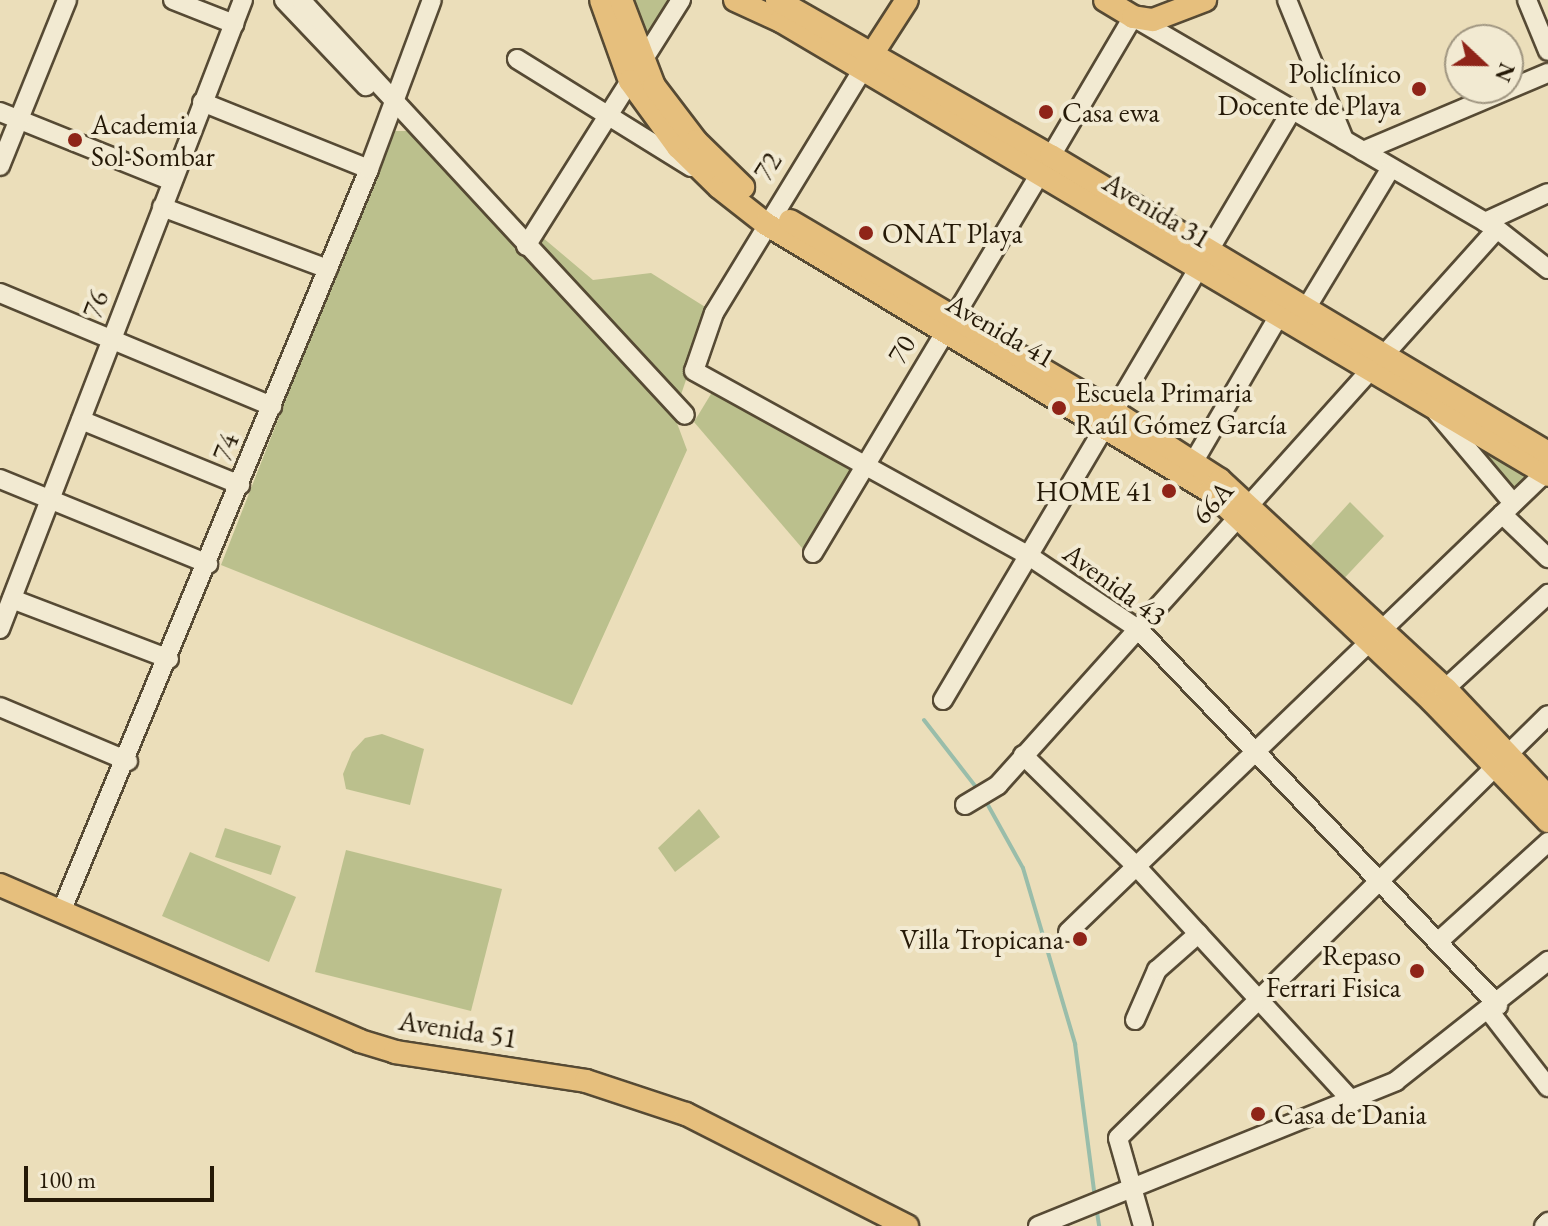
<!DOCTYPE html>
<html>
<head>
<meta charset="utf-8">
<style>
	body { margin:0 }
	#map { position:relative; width:1548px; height:1226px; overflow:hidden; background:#ebdeba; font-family:"EB Garamond",serif }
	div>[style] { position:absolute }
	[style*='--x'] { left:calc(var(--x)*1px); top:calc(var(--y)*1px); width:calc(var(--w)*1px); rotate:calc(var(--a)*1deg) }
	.green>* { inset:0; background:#bbc08d }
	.stream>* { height:4px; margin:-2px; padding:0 2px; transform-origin:2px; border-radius:2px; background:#99bdaa }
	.roads { filter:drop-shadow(2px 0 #564a34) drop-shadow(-2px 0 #564a34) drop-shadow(0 2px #564a34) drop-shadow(0 -2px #564a34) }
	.minor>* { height:18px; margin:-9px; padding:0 9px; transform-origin:9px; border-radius:9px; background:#f2ead2 }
	.major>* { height:22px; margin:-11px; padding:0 11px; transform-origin:11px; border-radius:11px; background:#e6bf7d }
	.dots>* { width:22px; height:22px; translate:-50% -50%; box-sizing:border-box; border:4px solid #f2ead2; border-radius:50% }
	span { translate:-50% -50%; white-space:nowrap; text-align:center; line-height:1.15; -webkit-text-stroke:8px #f2ead2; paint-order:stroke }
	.poi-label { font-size:28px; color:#251907 }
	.right { translate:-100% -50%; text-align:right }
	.left { translate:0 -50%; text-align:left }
	.street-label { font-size:28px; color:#251907 }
	.north { position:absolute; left:1444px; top:24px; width:80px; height:80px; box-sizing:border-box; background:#f2ead2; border:2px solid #a09681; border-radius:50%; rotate:112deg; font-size:22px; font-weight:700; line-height:32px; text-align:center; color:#251907 }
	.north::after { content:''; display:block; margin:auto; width:28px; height:36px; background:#8f2418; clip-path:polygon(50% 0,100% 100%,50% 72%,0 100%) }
	.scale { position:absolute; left:24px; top:1166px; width:190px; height:36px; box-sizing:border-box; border:4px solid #251907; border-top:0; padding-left:10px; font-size:24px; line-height:28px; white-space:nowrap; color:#251907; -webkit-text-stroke:6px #f2ead2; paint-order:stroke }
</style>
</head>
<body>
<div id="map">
	<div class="green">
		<i style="clip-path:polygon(621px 0,681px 0,641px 62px)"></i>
		<i style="clip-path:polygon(391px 131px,409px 131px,527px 258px,542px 237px,593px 280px,651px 273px,710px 310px,674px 415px,687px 450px,572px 705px,221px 565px)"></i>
		<i style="clip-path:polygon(714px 389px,859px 466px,808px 555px,694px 422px)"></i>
		<i style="clip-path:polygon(1430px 405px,1545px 473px,1513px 503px)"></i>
		<i style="clip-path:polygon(1350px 502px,1384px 536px,1336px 587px,1302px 555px)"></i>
		<i style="clip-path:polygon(382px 734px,424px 749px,410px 805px,346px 789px,343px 774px,352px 752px,365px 738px)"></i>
		<i style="clip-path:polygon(699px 809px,720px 837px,675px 872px,658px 848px)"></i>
		<i style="clip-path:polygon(225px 828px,281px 846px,271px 875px,215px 857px)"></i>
		<i style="clip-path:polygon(346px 850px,502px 889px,471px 1011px,315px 972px)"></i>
		<i style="clip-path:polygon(190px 852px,296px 897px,269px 962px,162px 916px)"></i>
	</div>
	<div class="stream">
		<i style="--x:924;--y:720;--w:90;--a:52.2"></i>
		<i style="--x:984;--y:798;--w:80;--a:60.9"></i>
		<i style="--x:1023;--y:868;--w:184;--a:73.5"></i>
		<i style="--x:1075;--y:1044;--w:155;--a:82.6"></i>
		<i style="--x:1096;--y:1206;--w:20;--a:81"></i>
	</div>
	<div class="roads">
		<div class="minor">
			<i style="--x:173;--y:0;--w:66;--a:21.5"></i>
			<i style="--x:284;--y:0;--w:119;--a:46.4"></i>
			<i style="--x:301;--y:0;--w:565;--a:47.22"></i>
			<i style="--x:1287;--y:0;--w:151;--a:67.8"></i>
			<i style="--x:1527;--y:0;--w:55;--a:67.6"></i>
			<i style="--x:517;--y:59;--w:205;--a:31.8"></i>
			<i style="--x:863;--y:69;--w:286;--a:121.4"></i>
			<i style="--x:714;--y:313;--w:61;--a:109"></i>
			<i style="--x:694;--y:371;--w:383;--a:28.9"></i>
			<i style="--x:1029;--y:556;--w:131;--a:33.8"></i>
			<i style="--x:1138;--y:629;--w:521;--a:46.25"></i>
			<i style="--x:202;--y:102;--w:180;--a:21.9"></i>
			<i style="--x:0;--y:112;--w:185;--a:21.9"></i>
			<i style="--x:1363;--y:151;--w:201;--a:-22.9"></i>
			<i style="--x:1051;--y:156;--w:161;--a:-59.5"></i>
			<i style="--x:1133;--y:17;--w:421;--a:30.2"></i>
			<i style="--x:1497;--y:229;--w:65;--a:38.1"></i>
			<i style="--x:0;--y:166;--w:179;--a:-68"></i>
			<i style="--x:162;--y:207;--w:177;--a:20.5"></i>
			<i style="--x:1485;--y:222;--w:69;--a:-24.7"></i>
			<i style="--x:526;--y:246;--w:291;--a:-57.8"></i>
			<i style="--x:0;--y:293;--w:295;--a:22.6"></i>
			<i style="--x:1307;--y:307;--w:162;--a:-58.9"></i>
			<i style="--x:1437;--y:413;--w:118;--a:49.8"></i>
			<i style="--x:81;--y:420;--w:172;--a:22.2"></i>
			<i style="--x:1194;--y:461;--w:167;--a:-59.7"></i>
			<i style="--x:0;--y:479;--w:225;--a:22.2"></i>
			<i style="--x:1502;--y:514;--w:64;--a:43.7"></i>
			<i style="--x:813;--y:553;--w:440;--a:-59.1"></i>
			<i style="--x:12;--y:599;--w:168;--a:20.9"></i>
			<i style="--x:0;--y:629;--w:674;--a:-68.88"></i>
			<i style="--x:1435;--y:698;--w:154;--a:-42.6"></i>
			<i style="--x:943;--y:700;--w:685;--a:-59.39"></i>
			<i style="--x:0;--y:707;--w:139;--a:22.9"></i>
			<i style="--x:1023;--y:755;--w:158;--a:44.5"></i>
			<i style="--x:1136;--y:866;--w:321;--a:47.4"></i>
			<i style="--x:965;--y:805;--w:39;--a:-31"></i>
			<i style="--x:998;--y:785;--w:747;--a:-48.09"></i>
			<i style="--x:61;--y:912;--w:804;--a:-67.48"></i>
			<i style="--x:369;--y:169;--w:180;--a:-69.6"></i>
			<i style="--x:1068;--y:932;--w:662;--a:-43.9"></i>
			<i style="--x:1440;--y:940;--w:146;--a:-42.2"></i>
			<i style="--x:1490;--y:1012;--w:95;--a:52.3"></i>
			<i style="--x:1135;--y:1020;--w:55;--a:-66.3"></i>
			<i style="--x:1157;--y:970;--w:55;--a:-41.3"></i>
			<i style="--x:1038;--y:1226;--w:386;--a:-22"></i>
			<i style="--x:1396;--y:1081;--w:194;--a:-38.3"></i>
			<i style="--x:1143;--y:1226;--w:91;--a:-105.9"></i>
			<i style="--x:1118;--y:1138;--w:603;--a:-44.53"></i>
			<i style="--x:1544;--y:1226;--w:6;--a:-45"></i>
		</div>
		<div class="major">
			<i style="--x:601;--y:0;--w:86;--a:70.3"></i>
			<i style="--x:630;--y:81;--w:82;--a:54"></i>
			<i style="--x:678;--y:147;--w:57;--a:44.3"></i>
			<i style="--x:719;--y:187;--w:60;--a:38.2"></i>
			<i style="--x:766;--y:224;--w:518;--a:31.02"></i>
			<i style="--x:1210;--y:491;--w:306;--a:43.4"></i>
			<i style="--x:1432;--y:701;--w:167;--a:46"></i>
			<i style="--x:621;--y:0;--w:92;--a:69"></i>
			<i style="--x:654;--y:86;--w:69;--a:52.6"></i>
			<i style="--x:696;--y:141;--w:66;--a:44.4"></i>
			<i style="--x:735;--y:0;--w:51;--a:24.5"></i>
			<i style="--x:781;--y:21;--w:891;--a:30.62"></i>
			<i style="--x:777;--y:0;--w:315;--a:29.7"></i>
			<i style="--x:1051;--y:156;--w:579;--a:30.86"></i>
			<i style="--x:1105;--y:0;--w:33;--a:31"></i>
			<i style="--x:1133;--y:17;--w:20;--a:9"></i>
			<i style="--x:1153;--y:20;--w:56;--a:-21"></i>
			<i style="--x:865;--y:65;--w:77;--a:-57.1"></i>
			<i style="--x:790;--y:221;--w:375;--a:30.5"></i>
			<i style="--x:1113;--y:411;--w:127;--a:32.8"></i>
			<i style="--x:1220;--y:480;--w:308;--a:42.8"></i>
			<i style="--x:1446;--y:689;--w:149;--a:46.6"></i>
			<i style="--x:0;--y:885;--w:392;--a:23.4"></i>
			<i style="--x:360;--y:1041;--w:37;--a:17"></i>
			<i style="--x:395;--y:1052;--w:193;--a:8.6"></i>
			<i style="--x:586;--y:1081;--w:105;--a:18.3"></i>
			<i style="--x:686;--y:1114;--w:248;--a:26.9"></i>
		</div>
	</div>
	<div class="dots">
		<i style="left:1419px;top:89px;background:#8f2418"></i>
		<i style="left:1046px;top:112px;background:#8f2418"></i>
		<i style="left:75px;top:140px;background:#8f2418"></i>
		<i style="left:866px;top:233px;background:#8f2418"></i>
		<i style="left:1059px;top:408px;background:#8f2418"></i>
		<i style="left:1169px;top:491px;background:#8f2418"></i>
		<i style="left:1080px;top:939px;background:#8f2418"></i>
		<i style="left:1417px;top:971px;background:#8f2418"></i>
		<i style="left:1258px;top:1114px;background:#8f2418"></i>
	</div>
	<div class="poi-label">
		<span class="right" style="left:1401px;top:89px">Policlínico<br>Docente de Playa</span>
		<span class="left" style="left:1062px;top:112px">Casa ewa</span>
		<span class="left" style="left:91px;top:140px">Academia<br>Sol-Sombar</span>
		<span class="left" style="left:882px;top:233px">ONAT Playa</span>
		<span class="left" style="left:1075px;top:408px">Escuela Primaria<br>Raúl Gómez García</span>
		<span class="right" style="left:1153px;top:491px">HOME 41</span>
		<span class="right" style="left:1064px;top:939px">Villa Tropicana</span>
		<span class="right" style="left:1401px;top:971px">Repaso<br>Ferrari Fisica</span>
		<span class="left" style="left:1274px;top:1114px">Casa de Dania</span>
	</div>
	<div class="street-label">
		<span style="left:767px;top:166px;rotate:-58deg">72</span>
		<span style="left:1157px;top:210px;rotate:31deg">Avenida 31</span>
		<span style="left:95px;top:304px;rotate:-69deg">76</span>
		<span style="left:1001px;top:330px;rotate:30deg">Avenida 41</span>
		<span style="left:901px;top:349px;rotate:-59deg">70</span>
		<span style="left:225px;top:447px;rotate:-68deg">74</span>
		<span style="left:1212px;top:502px;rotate:-49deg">66A</span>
		<span style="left:1115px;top:584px;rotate:36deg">Avenida 43</span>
		<span style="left:458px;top:1029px;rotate:9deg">Avenida 51</span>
	</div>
	<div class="north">N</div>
	<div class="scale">100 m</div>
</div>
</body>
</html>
